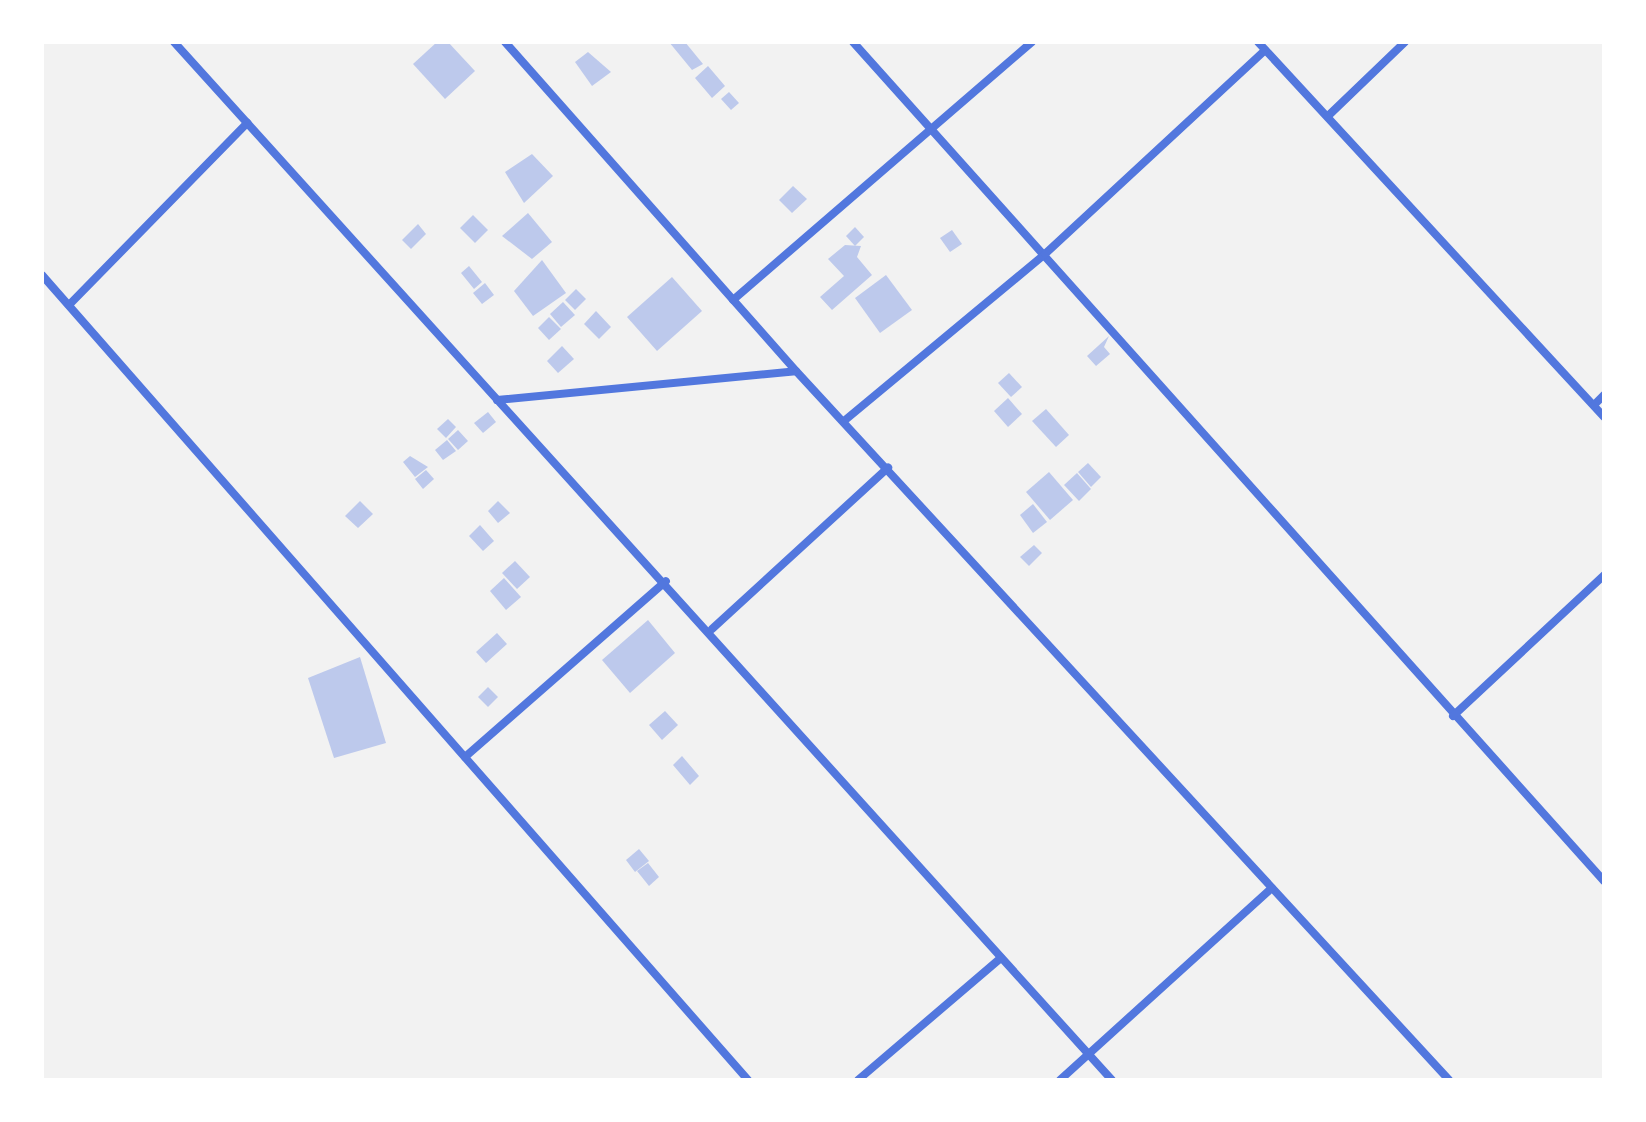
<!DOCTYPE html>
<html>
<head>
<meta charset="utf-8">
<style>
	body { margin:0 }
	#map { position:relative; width:1646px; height:1122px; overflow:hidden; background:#f2f2f2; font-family:"Fira Sans Condensed",sans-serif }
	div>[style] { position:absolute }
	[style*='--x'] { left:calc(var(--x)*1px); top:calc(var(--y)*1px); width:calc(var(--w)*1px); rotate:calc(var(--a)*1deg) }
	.building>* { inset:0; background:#bdc9ec }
	.minor>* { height:8px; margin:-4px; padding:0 4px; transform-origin:4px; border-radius:4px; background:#5277de }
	span { translate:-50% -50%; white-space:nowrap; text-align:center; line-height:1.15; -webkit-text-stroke:6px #fff; paint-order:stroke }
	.frame { position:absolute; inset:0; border:44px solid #fff; pointer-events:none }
</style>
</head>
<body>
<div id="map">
	<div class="building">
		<i style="clip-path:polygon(437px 42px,448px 42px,475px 71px,445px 99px,413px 64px)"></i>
		<i style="clip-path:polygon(669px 42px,685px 42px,703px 64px,692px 70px)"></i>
		<i style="clip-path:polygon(588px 52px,611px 72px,592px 86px,575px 62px)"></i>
		<i style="clip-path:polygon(708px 66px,725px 86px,712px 98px,695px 78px)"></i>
		<i style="clip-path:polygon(729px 92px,739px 103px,731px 110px,721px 99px)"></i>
		<i style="clip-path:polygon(532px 154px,553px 176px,524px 203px,505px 172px)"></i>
		<i style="clip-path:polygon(793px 186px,807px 199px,792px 213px,779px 200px)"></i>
		<i style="clip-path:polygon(528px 213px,552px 242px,532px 259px,502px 236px)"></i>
		<i style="clip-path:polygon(473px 215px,488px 230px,475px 243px,460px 228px)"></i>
		<i style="clip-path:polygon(418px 224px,426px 234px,411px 249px,402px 240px)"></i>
		<i style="clip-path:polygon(855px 227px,864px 237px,855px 246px,846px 236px)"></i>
		<i style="clip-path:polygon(952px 230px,962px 244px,950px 252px,940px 238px)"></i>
		<i style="clip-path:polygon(845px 245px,861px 246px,857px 257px,872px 275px,832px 310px,820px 297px,844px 276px,828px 259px)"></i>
		<i style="clip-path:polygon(542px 260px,566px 293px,533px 316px,514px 291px)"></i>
		<i style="clip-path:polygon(469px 266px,482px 282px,474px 289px,461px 273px)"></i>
		<i style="clip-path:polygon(886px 275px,912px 310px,880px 333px,855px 298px)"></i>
		<i style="clip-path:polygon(672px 277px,702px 311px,657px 351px,627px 317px)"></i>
		<i style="clip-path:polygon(485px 283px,494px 295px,482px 304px,473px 293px)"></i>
		<i style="clip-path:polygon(576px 289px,586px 299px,575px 310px,565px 300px)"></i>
		<i style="clip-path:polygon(563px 302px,575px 315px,561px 327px,550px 314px)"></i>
		<i style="clip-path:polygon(596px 311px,611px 327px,599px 339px,584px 324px)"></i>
		<i style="clip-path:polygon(549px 317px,561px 329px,549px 340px,538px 328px)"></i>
		<i style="clip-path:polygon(1109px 336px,1104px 347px,1110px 354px,1096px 366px,1087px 356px)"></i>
		<i style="clip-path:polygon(562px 346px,574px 359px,558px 373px,547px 361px)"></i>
		<i style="clip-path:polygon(1009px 373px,1022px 387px,1011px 397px,998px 383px)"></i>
		<i style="clip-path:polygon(1008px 398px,1022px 414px,1008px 427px,994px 411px)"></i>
		<i style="clip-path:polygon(1046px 409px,1069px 435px,1056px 447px,1032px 421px)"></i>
		<i style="clip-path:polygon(488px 412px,496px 422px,483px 433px,474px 423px)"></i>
		<i style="clip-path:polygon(448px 419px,456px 427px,446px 438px,437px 429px)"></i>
		<i style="clip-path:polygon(458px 430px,468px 441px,458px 450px,448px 439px)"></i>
		<i style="clip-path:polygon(447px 440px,456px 451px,443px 460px,435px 450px)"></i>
		<i style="clip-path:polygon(410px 456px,428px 467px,415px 477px,403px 462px)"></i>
		<i style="clip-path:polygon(1088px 463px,1101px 477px,1091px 487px,1078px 472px)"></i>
		<i style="clip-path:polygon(426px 470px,434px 479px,423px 489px,415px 479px)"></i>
		<i style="clip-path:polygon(1049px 472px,1073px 500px,1050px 520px,1026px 492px)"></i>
		<i style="clip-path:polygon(1077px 473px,1091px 489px,1079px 501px,1064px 485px)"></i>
		<i style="clip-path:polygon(360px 501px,373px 514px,358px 528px,345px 516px)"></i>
		<i style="clip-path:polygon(498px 501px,510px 513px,498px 523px,488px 511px)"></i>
		<i style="clip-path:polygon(1033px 504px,1047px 522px,1033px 533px,1020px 515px)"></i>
		<i style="clip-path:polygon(480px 525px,494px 541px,483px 551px,469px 536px)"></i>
		<i style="clip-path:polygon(1034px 545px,1042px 553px,1029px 566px,1020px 557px)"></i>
		<i style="clip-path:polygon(515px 561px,530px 577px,517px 589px,502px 573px)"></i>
		<i style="clip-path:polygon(504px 578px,521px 597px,506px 610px,490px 591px)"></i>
		<i style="clip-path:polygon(648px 620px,675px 653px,630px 693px,602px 660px)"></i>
		<i style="clip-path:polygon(497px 633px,507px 644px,486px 663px,476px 652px)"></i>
		<i style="clip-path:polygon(360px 657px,386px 743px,334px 758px,308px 678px)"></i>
		<i style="clip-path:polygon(488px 687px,498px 697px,488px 707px,478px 697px)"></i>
		<i style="clip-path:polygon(665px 711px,678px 725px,662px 740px,649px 725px)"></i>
		<i style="clip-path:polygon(682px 756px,699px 776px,690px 785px,673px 765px)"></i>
		<i style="clip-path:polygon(639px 849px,649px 861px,635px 872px,626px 860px)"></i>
		<i style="clip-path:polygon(648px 863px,659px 877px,649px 886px,637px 871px)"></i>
	</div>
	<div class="minor">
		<i style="--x:174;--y:42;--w:1399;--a:47.9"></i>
		<i style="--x:505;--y:42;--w:439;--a:48.5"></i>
		<i style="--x:796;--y:371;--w:964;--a:47.35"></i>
		<i style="--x:853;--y:42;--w:1126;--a:48.17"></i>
		<i style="--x:1258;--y:42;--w:510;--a:47.3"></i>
		<i style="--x:1328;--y:116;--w:107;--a:-43.9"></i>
		<i style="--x:42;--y:275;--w:1071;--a:48.75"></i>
		<i style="--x:733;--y:300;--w:395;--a:-40.8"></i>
		<i style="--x:69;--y:305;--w:255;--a:-45.6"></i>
		<i style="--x:497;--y:400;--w:300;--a:-5.5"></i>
		<i style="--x:1594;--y:405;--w:14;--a:-45"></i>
		<i style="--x:844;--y:421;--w:261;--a:-39.7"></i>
		<i style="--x:1045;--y:254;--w:300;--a:-42.8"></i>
		<i style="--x:712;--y:629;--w:239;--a:-42.5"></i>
		<i style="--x:1453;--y:716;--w:207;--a:-43"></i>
		<i style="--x:465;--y:757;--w:267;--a:-41.2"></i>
		<i style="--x:858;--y:1080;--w:188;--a:-40.5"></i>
		<i style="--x:1060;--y:1080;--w:286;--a:-42.2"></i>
	</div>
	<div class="frame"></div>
</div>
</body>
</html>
